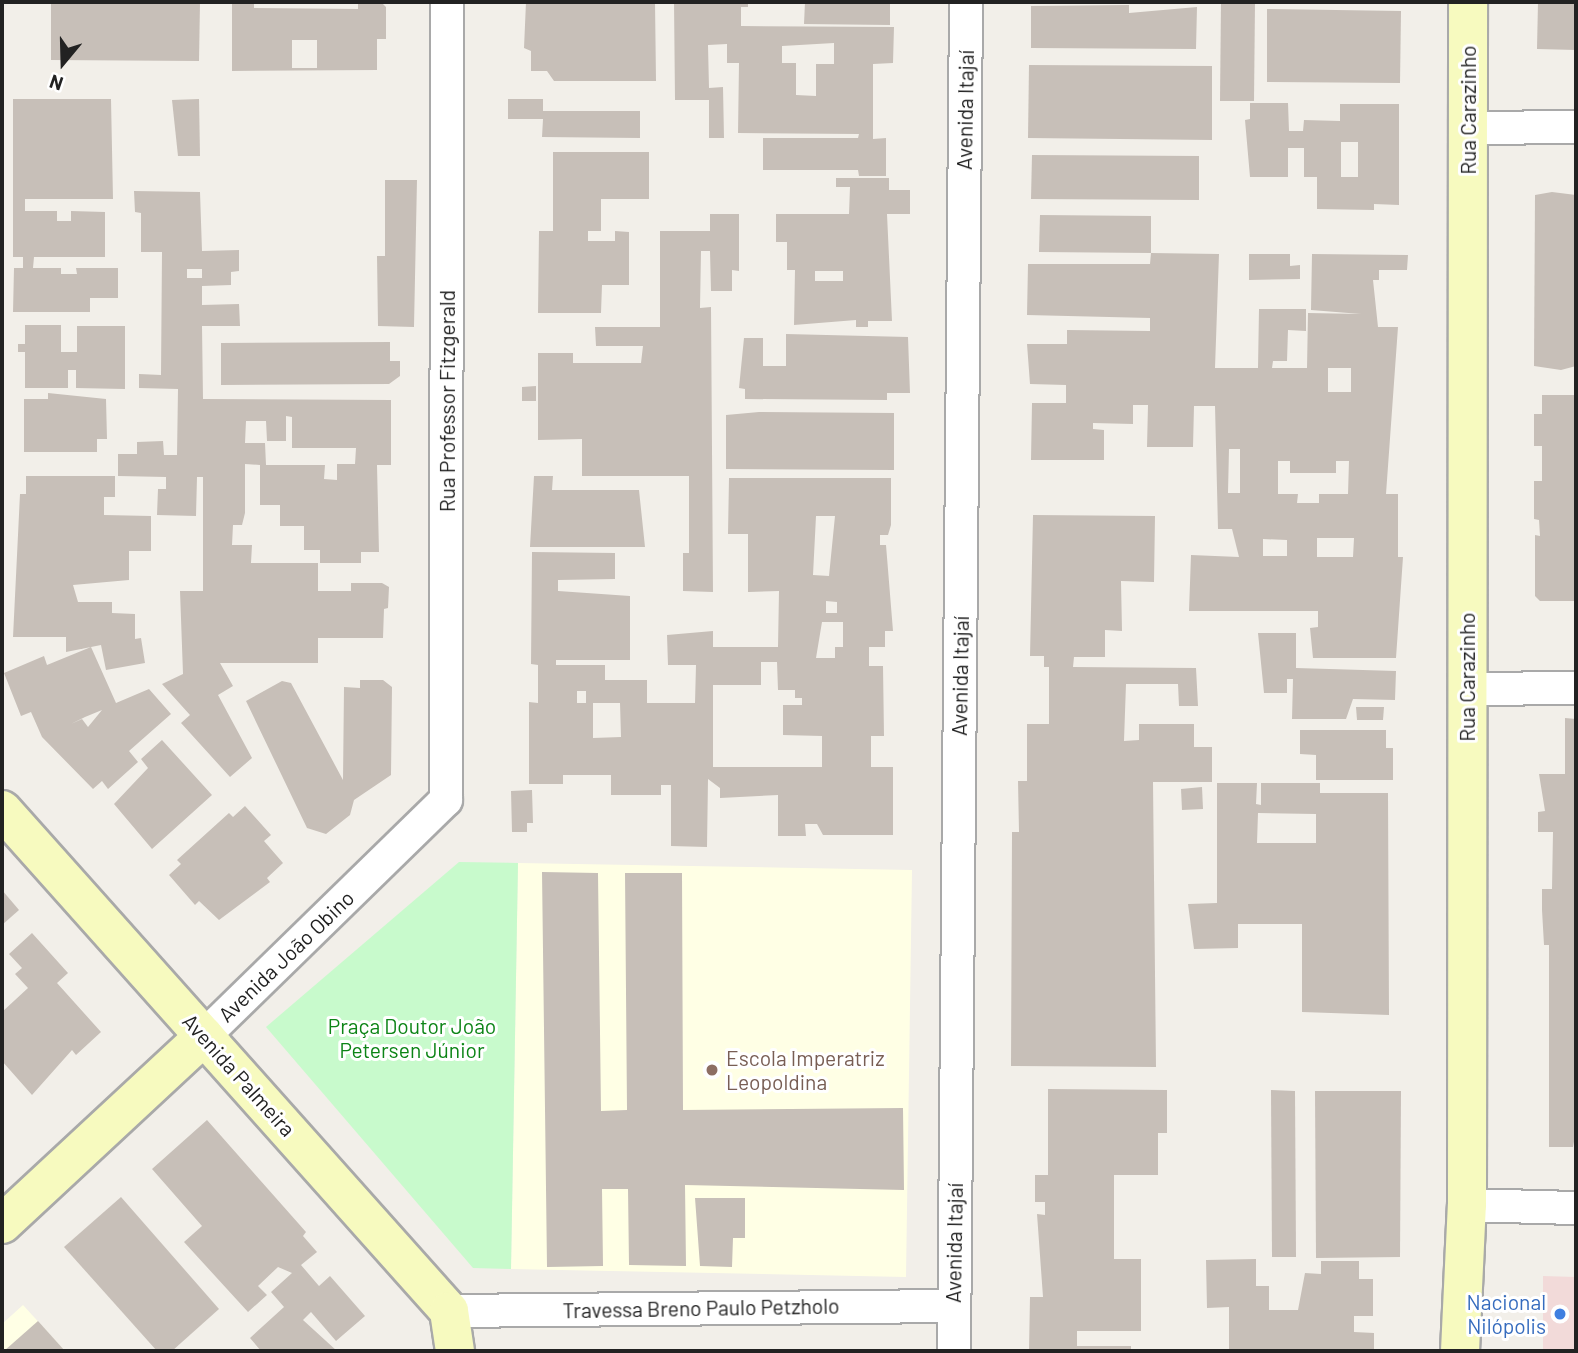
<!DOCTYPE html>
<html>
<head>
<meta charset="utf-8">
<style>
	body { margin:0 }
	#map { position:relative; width:1578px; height:1353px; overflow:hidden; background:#f2efe9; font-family:Barlow,sans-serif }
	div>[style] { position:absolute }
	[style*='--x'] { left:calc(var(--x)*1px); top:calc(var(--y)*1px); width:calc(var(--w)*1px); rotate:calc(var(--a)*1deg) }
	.commercial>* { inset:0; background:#f2dad9 }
	.education>* { inset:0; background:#ffffe5 }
	.park>* { inset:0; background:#c8facc }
	.building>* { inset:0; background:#c7bfb8 }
	.roads { filter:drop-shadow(2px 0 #a9a9a9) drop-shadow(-2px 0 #a9a9a9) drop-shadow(0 2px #a9a9a9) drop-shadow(0 -2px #a9a9a9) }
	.street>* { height:32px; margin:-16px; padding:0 16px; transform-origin:16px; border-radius:16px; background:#fff }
	.secondary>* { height:38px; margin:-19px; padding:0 19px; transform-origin:19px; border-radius:19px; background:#f7fabf }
	.dots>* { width:19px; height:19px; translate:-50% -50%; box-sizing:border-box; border:4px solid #fff; border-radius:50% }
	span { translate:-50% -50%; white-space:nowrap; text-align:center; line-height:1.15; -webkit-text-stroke:6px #fff; paint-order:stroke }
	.street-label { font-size:21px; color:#222 }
	.park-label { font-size:21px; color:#0c8416 }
	.education-label { font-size:21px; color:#785e54 }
	.left { translate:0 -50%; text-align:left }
	.shop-label { font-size:21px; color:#366cbe }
	.right { translate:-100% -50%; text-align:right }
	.frame { position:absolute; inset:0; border:4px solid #222; pointer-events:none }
	.north { position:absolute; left:28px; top:28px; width:70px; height:70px; -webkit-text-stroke:5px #fff; paint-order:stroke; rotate:199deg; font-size:19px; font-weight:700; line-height:28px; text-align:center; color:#222 }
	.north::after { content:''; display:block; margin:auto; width:24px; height:32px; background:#222; clip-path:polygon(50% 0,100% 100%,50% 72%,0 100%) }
</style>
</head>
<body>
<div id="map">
	<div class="commercial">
		<i style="clip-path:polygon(1543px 1276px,1576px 1277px,1576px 1351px,1543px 1351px)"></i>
	</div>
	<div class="education">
		<i style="clip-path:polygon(518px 863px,912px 870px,906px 1277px,511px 1269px)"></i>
		<i style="clip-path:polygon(23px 1305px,65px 1351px,2px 1351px,2px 1324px)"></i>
	</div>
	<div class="park">
		<i style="clip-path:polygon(459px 862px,518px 863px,511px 1269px,473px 1268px,266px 1027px)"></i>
	</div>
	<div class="building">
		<i style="clip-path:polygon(51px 2px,200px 2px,199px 61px,51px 60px)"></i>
		<i style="clip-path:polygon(evenodd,358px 2px,381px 2px,386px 7px,386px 39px,377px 39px,377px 70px,232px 71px,232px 3px,254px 3px,254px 8px,358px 9px,358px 2px,292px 40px,317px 40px,317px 68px,292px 68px,292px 40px)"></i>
		<i style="clip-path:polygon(655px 2px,656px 81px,554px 81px,547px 71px,531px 71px,531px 51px,524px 48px,526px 2px)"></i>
		<i style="clip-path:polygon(evenodd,674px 2px,748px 2px,748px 7px,741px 7px,741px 26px,894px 27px,893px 63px,873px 64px,873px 139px,886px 138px,886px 176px,859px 176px,858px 170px,763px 170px,763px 138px,858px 138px,859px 134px,738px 133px,739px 63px,727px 63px,727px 44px,708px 45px,709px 88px,723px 87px,724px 138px,709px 138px,709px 100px,675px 100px,674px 2px,834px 43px,834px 64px,816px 64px,816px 96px,796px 95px,796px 63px,782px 63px,782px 46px,834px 43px)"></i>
		<i style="clip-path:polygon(805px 2px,890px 2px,890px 25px,804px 24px)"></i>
		<i style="clip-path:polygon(1221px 2px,1255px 2px,1254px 101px,1220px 101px)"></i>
		<i style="clip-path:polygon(1538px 2px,1576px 2px,1576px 50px,1537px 49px)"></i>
		<i style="clip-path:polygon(1129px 5px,1129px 13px,1197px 7px,1196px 49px,1031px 48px,1031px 6px)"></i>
		<i style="clip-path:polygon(1267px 9px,1401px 11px,1400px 83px,1267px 82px)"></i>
		<i style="clip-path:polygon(1029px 65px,1212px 66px,1212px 140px,1028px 138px)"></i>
		<i style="clip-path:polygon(13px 99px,111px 99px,113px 199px,25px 199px,25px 211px,57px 211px,57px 221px,71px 221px,71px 211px,105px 212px,105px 257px,34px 257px,33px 268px,61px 268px,61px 274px,77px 274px,76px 268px,118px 268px,118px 298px,90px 298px,90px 312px,13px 312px,14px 268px,23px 268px,23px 257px,13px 257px)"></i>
		<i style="clip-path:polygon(199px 99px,200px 156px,178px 156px,172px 100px)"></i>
		<i style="clip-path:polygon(508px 99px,543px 99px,543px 111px,640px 111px,640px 138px,542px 137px,543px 119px,508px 119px)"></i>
		<i style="clip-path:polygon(evenodd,1250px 103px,1288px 103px,1289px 131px,1303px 131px,1304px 120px,1340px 121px,1340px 104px,1399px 104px,1399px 205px,1374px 204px,1374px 210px,1317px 209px,1317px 177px,1304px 177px,1304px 148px,1288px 148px,1288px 177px,1250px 177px,1245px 120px,1250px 119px,1250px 103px,1341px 142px,1358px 142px,1358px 177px,1341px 177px,1341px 142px)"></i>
		<i style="clip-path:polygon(553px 152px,649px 152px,649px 199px,601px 199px,601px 231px,588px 231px,588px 241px,615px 241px,615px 231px,629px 232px,629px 285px,602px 285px,601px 313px,538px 313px,539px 231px,553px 231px)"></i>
		<i style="clip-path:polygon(1032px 155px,1199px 156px,1199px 200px,1031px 199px)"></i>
		<i style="clip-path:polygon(evenodd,836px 178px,889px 178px,889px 190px,910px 190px,910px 214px,887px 214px,892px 321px,868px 321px,868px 327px,856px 327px,856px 320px,794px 325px,795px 270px,787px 270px,787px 242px,776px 242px,776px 214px,849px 214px,850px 187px,836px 187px,836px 178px,815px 271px,843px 271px,843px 281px,815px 281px,815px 271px)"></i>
		<i style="clip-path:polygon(385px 180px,417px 180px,414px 327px,378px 326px,377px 256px,385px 256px)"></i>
		<i style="clip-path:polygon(evenodd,134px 191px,200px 192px,202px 251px,239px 250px,239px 271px,231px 272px,231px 285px,202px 286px,202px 305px,239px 304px,240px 326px,202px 326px,203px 399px,391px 400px,391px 465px,377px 465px,379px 552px,361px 552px,361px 563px,320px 563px,320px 550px,304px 550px,304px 526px,280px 526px,280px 505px,260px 505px,260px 465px,245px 464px,245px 513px,242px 525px,233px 525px,232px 545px,252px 545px,251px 563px,318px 563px,318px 591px,351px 591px,351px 583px,382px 583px,389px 587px,388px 608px,384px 609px,383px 638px,318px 638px,318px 663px,220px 663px,233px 686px,218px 695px,252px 758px,230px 777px,181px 723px,190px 715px,162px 684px,183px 674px,180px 591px,203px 591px,203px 477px,197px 477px,196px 516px,157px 515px,158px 489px,166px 489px,166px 477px,118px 476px,118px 454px,137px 454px,137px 442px,163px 441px,164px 455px,177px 455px,178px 389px,139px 388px,139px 374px,161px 375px,162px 252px,141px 252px,141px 213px,135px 212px,134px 191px,187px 269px,202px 269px,202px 278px,187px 278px,187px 269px,134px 191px,286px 416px,292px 417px,292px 448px,356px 448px,355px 464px,337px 464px,337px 480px,324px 479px,325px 465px,266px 465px,265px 443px,245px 443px,246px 421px,266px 421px,267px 441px,286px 441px,286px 416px)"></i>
		<i style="clip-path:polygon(1552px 192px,1576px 195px,1576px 366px,1561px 370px,1534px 366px,1535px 195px)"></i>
		<i style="clip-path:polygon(710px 214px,739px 214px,739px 271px,732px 270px,732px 291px,711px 291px,710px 251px,701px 251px,700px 308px,711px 307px,713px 592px,683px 591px,683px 553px,689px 553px,689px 476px,582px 476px,582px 439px,538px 440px,538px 353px,573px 353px,573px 363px,641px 363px,643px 346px,596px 346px,595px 327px,660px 327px,660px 231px,710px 231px)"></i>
		<i style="clip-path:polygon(1040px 215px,1151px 216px,1151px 253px,1039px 252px)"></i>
		<i style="clip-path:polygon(evenodd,1151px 253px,1219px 254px,1215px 368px,1258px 368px,1259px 309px,1306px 309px,1306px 331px,1288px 330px,1287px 361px,1273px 361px,1272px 368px,1307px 368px,1308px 313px,1361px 314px,1311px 310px,1312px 254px,1408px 255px,1407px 270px,1379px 270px,1379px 280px,1373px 280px,1378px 327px,1398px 327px,1386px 494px,1398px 494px,1398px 557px,1403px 557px,1396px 658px,1313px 658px,1310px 628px,1318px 627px,1318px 611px,1189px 611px,1191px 555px,1239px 557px,1232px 529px,1218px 529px,1215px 406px,1194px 406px,1193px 447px,1147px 447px,1148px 405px,1133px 405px,1133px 424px,1093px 423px,1093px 429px,1104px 430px,1104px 460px,1031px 460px,1032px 403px,1066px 403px,1066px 385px,1030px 384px,1027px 344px,1067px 344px,1067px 330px,1150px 331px,1150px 318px,1027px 315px,1028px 264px,1150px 264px,1151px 253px,1328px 368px,1351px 368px,1351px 392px,1328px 392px,1328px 368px,1151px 253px,1229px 449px,1240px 449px,1240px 493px,1228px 493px,1229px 449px,1151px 253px,1278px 461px,1290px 461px,1290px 473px,1336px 473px,1336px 461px,1349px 461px,1348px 494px,1319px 494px,1319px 503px,1297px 503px,1298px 494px,1278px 494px,1278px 461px,1151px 253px,1317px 538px,1354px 538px,1353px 557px,1317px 557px,1317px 538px,1151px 253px,1263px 539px,1287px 540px,1287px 556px,1263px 556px,1263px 539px)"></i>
		<i style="clip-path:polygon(1249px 254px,1290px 254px,1290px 266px,1300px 265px,1300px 279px,1249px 280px)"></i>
		<i style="clip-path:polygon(25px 325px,61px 325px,61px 352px,77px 352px,77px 326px,125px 326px,125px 389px,76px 388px,76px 370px,68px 370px,68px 388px,25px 388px,25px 352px,18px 352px,18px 344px,25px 344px)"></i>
		<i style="clip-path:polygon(786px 334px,908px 337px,910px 393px,887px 393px,887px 400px,745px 399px,745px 389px,739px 388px,744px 338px,763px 338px,763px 366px,786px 366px)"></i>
		<i style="clip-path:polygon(390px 342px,390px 361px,400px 361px,400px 376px,389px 384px,221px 385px,221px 343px)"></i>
		<i style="clip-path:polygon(536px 386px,536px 401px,522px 401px,522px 387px)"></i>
		<i style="clip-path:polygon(48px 393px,106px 399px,107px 439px,97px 439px,97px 452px,24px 452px,24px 399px,48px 399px)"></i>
		<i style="clip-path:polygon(1542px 395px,1576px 395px,1576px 601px,1540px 601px,1535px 596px,1535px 535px,1540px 536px,1539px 520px,1534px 519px,1534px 481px,1542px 481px,1542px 446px,1534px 446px,1534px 414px,1542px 414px)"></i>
		<i style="clip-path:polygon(759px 412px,894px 413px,894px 470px,726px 469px,726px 415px)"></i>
		<i style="clip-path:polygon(evenodd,26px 476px,115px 476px,115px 497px,104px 497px,104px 515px,151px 516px,151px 551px,129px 551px,129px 580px,73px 585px,78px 602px,112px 602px,112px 613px,135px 614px,135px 639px,141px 638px,145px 663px,106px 670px,101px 645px,91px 647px,116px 703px,149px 689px,171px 714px,129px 751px,138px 762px,108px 789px,102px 781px,93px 789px,42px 737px,31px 712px,21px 716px,4px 673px,44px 656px,47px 665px,91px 647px,66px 652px,66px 637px,13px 637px,20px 494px,26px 494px,26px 476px,102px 710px,88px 727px,82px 719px,71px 724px,85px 717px,102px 710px)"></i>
		<i style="clip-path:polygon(534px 476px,553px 476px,552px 490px,639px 490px,645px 547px,530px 547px)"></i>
		<i style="clip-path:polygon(evenodd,729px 478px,891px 478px,891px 525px,888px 535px,880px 535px,880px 545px,886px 545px,893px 631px,885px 631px,885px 647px,869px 647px,869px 666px,883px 666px,884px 736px,871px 736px,871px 767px,893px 767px,893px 835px,823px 835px,817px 824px,805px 824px,806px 836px,778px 836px,778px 795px,720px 798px,720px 788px,708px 779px,707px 847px,671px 846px,671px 785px,661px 785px,661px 795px,611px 795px,611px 775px,563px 775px,563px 784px,529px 784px,529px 702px,538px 703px,538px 665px,531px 664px,532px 552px,615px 553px,615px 579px,558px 580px,558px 591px,630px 596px,630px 660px,556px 660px,556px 665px,605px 665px,605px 680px,647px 680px,647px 703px,695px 703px,696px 665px,668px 665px,667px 635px,713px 631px,713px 647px,778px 647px,779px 591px,748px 592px,748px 534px,728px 534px,729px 478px,816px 516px,835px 516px,829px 576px,813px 575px,816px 516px,729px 478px,826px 601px,837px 602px,837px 613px,826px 613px,826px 601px,729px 478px,822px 622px,843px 622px,843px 647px,835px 647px,835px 658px,816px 658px,822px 622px,729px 478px,761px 662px,777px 662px,778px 690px,795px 690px,795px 698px,802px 698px,802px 705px,783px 705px,783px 735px,822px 736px,822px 767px,713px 767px,713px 685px,761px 685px,761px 662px,729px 478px,577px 691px,586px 691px,586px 703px,577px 703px,577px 691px,729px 478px,593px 703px,620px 703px,621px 737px,593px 738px,593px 703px)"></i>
		<i style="clip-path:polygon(1033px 515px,1155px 516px,1154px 582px,1121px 581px,1122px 631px,1105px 630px,1105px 657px,1074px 657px,1073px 667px,1196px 668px,1198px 706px,1179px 706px,1178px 684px,1126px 684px,1124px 741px,1139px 740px,1139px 724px,1194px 724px,1194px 747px,1212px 747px,1212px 782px,1153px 782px,1156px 1067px,1011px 1066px,1012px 832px,1019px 832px,1018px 781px,1027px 781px,1027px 724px,1049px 724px,1049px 667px,1044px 667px,1044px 656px,1030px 656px)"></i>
		<i style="clip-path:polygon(1258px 633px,1296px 633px,1296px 668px,1396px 671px,1395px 700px,1353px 699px,1346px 719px,1292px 719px,1293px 679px,1287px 679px,1287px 693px,1264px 693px)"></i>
		<i style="clip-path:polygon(360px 680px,383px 680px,392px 687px,391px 775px,354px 800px,350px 815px,326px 834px,307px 828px,246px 701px,282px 681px,291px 683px,343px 780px,344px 687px,360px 688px)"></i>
		<i style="clip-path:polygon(1356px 707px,1384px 707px,1383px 720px,1357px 720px)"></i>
		<i style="clip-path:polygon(1565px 718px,1576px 719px,1576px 1131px,1573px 1147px,1549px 1147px,1549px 945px,1544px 945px,1542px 910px,1542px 889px,1552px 889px,1553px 832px,1538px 832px,1538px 812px,1545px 811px,1539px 774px,1565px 774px)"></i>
		<i style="clip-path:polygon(1300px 730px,1386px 730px,1386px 748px,1393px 748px,1393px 780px,1316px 780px,1316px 755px,1300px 754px)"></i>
		<i style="clip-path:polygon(162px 740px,212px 795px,152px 849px,114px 804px,148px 768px,141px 759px)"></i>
		<i style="clip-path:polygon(evenodd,1217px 783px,1257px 783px,1256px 804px,1261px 805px,1261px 783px,1320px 783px,1320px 793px,1388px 793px,1389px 1015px,1302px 1012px,1302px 924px,1238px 924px,1238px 948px,1194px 949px,1188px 904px,1217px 903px,1217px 783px,1258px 813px,1316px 814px,1316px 843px,1257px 843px,1258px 813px)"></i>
		<i style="clip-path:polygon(1202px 787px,1203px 809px,1182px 810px,1181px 789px)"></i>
		<i style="clip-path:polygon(532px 790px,533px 823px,527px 823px,527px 832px,512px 832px,511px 791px)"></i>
		<i style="clip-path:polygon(245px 806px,271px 835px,264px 841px,283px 863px,267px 878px,270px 882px,219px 920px,199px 901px,195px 905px,169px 875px,181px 864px,177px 860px,229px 813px,233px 817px)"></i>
		<i style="clip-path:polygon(542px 872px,598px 873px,601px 1111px,627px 1110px,625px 873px,682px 873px,683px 1110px,903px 1108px,904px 1190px,685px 1185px,686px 1266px,629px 1265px,628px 1189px,602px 1189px,603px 1266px,547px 1267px)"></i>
		<i style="clip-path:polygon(2px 890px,19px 910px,2px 925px)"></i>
		<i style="clip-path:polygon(32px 933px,68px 973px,57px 983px,101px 1032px,76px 1055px,72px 1050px,32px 1095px,2px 1061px,2px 1012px,28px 988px,15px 974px,22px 968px,9px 954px)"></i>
		<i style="clip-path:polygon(1048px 1089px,1167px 1090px,1167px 1133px,1158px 1133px,1158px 1175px,1114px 1175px,1114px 1259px,1141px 1259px,1141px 1331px,1077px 1331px,1077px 1346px,1131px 1346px,1131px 1351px,1029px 1351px,1030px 1297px,1043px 1297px,1037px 1214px,1045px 1215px,1045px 1202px,1035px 1202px,1035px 1175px,1048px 1175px)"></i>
		<i style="clip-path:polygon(1271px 1090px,1295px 1091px,1296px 1257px,1272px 1257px)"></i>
		<i style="clip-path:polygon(1315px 1091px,1401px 1091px,1400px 1257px,1316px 1258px)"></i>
		<i style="clip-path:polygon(207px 1120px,306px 1232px,303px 1236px,317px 1252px,301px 1265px,319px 1286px,330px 1276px,365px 1316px,336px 1341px,311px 1312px,303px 1320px,337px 1351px,261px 1351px,250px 1338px,284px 1307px,271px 1292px,292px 1273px,278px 1267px,258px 1286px,267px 1295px,248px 1312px,184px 1242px,202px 1226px,152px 1169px)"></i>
		<i style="clip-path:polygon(121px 1197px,219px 1309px,172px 1351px,157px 1351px,64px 1247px)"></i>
		<i style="clip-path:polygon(695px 1198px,745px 1198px,745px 1238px,733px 1238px,732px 1267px,700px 1266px)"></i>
		<i style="clip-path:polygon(1256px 1259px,1256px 1286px,1269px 1286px,1269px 1310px,1298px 1310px,1305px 1273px,1321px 1274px,1321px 1261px,1359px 1261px,1359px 1279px,1373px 1279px,1373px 1316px,1354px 1316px,1354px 1332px,1374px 1333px,1374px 1351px,1229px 1351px,1229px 1307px,1207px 1308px,1206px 1260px)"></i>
		<i style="clip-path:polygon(38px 1321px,65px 1351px,4px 1351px)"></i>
	</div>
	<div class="roads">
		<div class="street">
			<i style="--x:1468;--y:128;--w:108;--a:-0.5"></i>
			<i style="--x:1467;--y:689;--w:109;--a:-0.5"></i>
			<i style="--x:204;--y:1036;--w:338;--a:-44.3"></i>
			<i style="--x:446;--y:800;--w:798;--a:-89.93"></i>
			<i style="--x:1467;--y:1205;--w:109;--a:1.6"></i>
			<i style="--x:449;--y:1311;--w:505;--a:-0.57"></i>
			<i style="--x:954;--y:1351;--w:1349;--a:-89.49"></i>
		</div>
		<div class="secondary">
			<i style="--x:2;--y:810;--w:671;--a:48.26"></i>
			<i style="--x:449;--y:1311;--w:40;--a:81.5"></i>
			<i style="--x:2;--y:1224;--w:276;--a:-42.9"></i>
			<i style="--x:1460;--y:1351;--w:146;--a:-87.3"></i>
			<i style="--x:1467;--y:1205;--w:1203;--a:-89.95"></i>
		</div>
	</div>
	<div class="dots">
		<i style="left:712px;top:1070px;background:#8d6e63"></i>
		<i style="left:1560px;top:1314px;background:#3f7fe0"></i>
	</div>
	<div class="street-label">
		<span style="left:965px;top:110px;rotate:-89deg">Avenida Itajaí</span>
		<span style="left:1468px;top:110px;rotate:-90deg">Rua Carazinho</span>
		<span style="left:447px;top:401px;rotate:-90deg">Rua Professor Fitzgerald</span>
		<span style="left:960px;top:676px;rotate:-89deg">Avenida Itajaí</span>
		<span style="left:1467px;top:677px;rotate:-90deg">Rua Carazinho</span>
		<span style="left:286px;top:956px;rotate:-44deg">Avenida João Obino</span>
		<span style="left:239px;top:1075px;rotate:48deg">Avenida Palmeira</span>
		<span style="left:954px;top:1243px;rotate:-89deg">Avenida Itajaí</span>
		<span style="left:701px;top:1308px;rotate:-1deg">Travessa Breno Paulo Petzholo</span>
	</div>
	<div class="park-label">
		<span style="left:412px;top:1038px">Praça Doutor João<br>Petersen Júnior</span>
	</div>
	<div class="education-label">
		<span class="left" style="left:726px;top:1070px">Escola Imperatriz<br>Leopoldina</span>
	</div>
	<div class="shop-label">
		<span class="right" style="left:1546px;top:1314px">Nacional<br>Nilópolis</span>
	</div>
	<div class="frame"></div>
	<div class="north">N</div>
</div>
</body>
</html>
